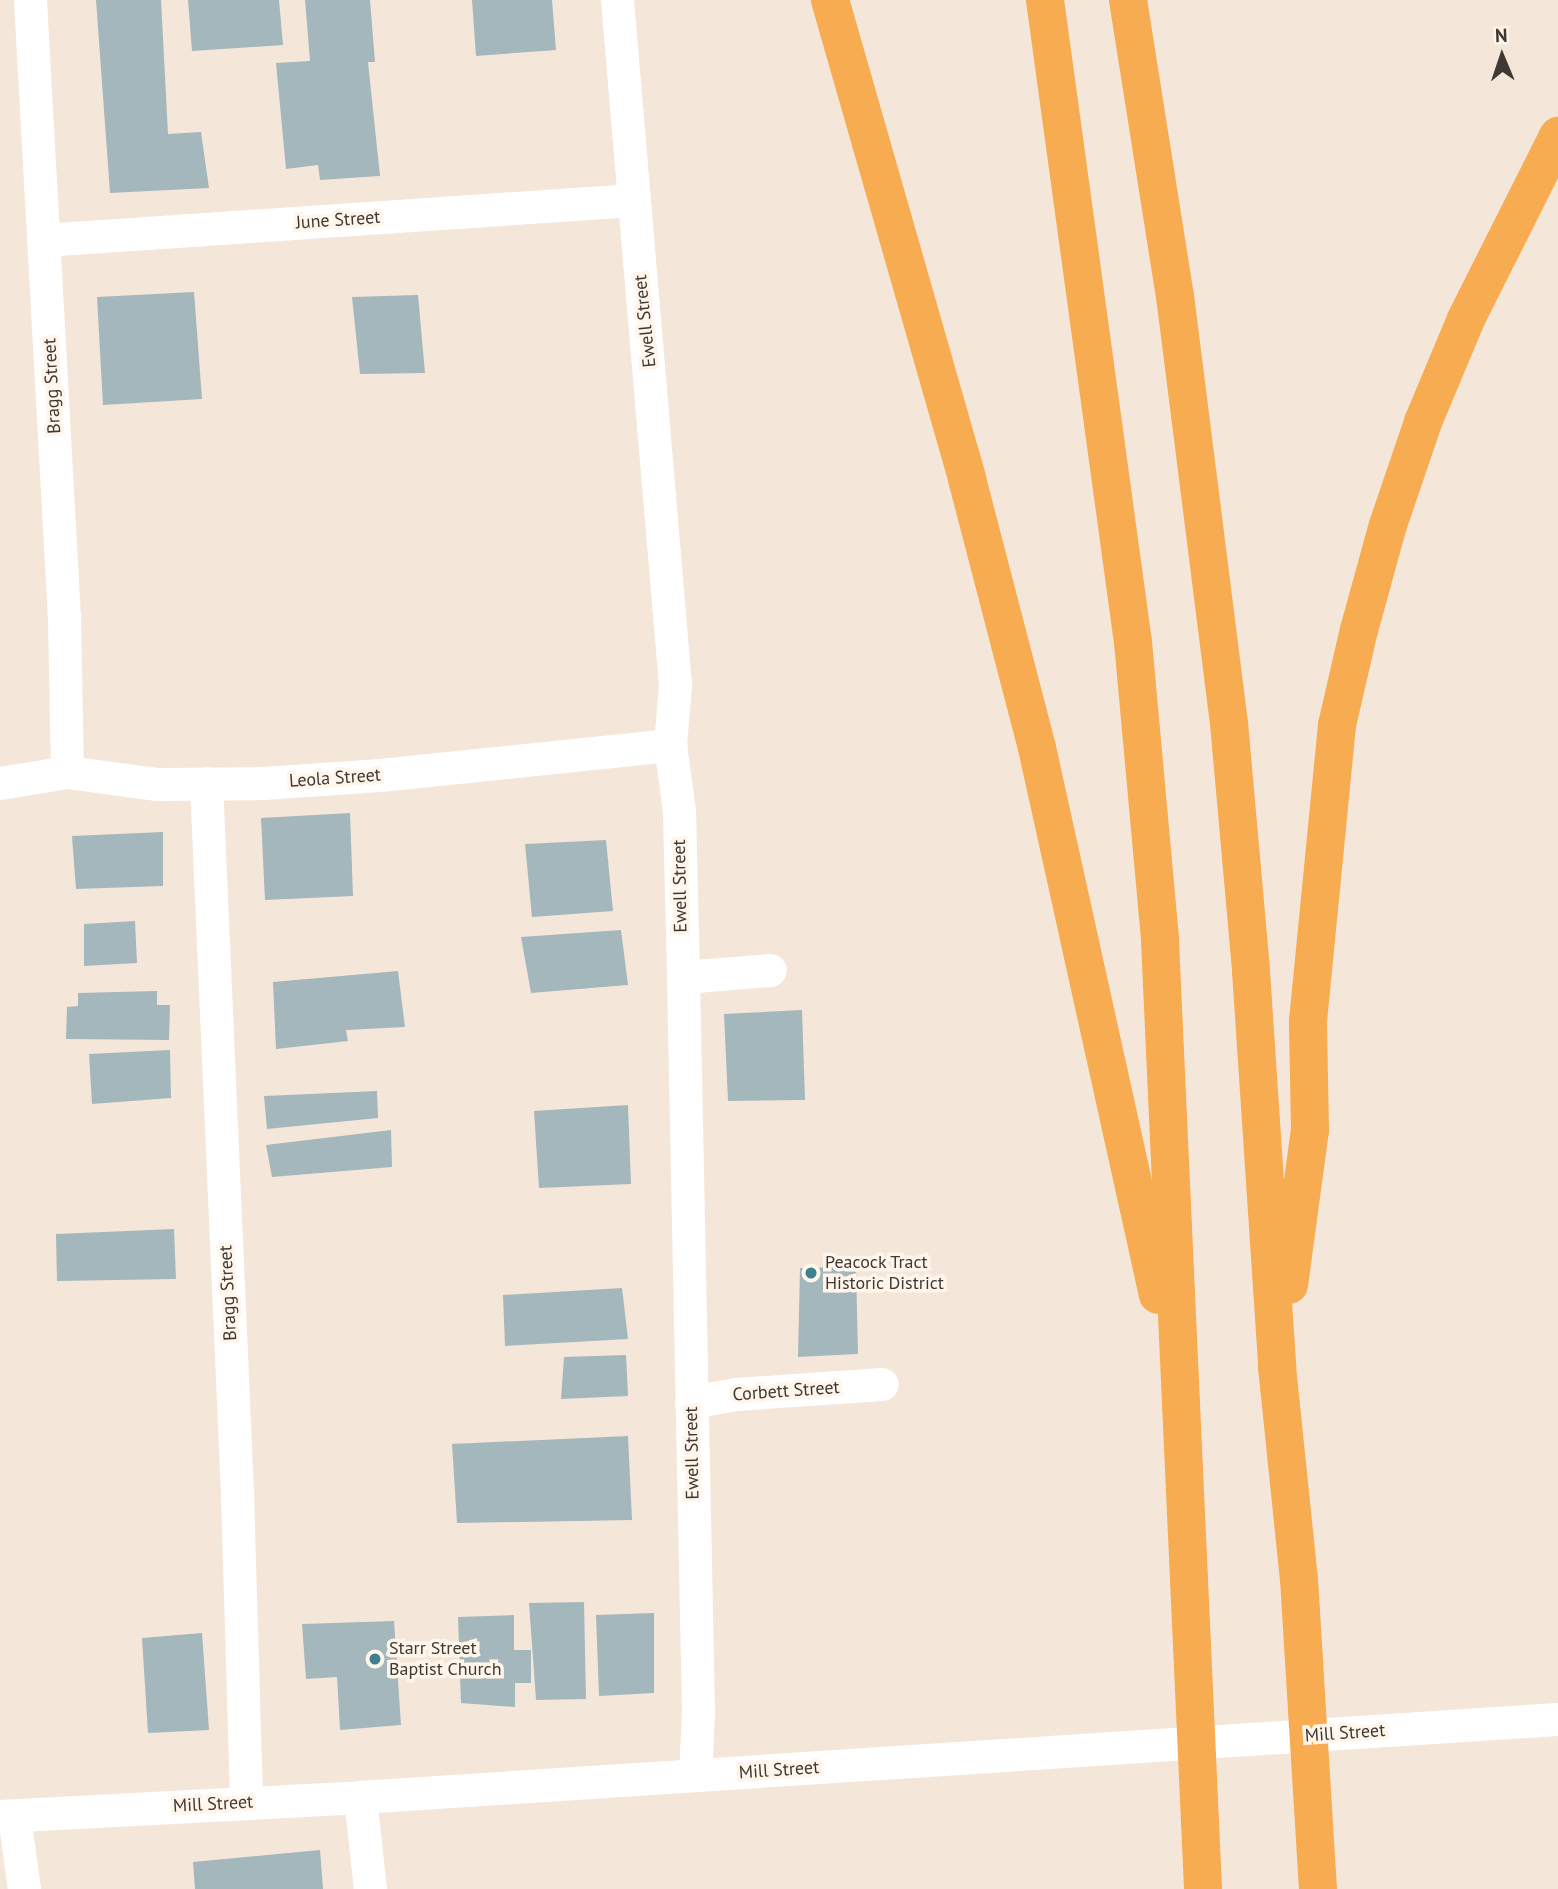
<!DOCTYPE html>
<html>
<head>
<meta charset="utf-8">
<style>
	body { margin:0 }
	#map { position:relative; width:1558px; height:1889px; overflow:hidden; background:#f4e7da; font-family:"PT Sans",sans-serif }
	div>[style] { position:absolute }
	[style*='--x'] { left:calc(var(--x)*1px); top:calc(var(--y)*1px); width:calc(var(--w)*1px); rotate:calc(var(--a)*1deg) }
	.building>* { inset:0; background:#a4b7bc }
	.minor>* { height:33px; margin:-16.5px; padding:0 16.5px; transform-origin:16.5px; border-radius:16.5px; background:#fff }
	.highway>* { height:38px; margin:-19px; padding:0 19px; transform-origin:19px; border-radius:19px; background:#f7ac52 }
	.dots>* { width:19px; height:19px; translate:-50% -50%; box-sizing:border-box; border:4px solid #fff5ea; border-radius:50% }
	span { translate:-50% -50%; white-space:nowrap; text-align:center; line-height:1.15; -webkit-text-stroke:7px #fff5ea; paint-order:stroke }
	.street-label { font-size:18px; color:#3e3934 }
	.poi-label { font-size:18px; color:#3e3934 }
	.left { translate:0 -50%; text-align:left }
	.north { position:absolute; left:1467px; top:21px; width:70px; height:70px; -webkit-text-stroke:5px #fff5ea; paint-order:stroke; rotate:358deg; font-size:19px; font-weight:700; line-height:28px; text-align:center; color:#3e3934 }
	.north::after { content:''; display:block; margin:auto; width:24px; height:32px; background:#3e3934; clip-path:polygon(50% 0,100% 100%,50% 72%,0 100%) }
</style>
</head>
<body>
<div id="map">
	<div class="building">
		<i style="clip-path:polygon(96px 0,161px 0,168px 134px,201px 132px,209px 188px,110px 193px)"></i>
		<i style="clip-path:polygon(188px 0,279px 0,283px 45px,192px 51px)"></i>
		<i style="clip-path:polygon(305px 0,370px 0,375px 62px,368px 62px,380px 176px,320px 180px,318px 165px,286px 169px,276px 63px,310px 61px)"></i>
		<i style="clip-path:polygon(472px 0,552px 0,556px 50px,476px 56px)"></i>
		<i style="clip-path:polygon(194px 292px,202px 399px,103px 405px,97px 297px)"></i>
		<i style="clip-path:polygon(418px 295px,425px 373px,360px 374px,352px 297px)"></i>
		<i style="clip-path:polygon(350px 813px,353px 896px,265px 900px,261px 818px)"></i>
		<i style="clip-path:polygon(163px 832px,163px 886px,76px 889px,72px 836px)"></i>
		<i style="clip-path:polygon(606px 840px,613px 911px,532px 917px,525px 844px)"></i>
		<i style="clip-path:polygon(135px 921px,137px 963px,84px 966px,84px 924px)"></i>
		<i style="clip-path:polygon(621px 930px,628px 985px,531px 993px,521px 937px)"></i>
		<i style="clip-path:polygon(398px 971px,405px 1027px,346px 1030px,348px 1041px,276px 1049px,273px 982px)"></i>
		<i style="clip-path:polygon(157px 991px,157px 1005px,170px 1005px,169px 1040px,66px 1039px,67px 1007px,78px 1006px,78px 993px)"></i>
		<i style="clip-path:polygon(802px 1010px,805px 1100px,728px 1101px,724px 1014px)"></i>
		<i style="clip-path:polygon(170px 1050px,171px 1098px,92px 1104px,89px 1054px)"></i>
		<i style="clip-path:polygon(377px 1091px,378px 1118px,267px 1129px,264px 1096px)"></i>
		<i style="clip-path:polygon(628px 1105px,631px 1184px,539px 1188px,534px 1111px)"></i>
		<i style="clip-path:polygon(391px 1130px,392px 1167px,272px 1177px,266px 1145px)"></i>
		<i style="clip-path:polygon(174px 1229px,176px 1279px,57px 1281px,56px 1234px)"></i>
		<i style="clip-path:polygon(856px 1267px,858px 1354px,798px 1357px,800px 1268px)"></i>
		<i style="clip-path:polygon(622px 1288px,628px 1339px,505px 1346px,503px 1295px)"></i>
		<i style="clip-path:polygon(626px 1355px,628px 1396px,561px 1399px,564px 1357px)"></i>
		<i style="clip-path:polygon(628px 1436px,632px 1520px,457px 1523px,452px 1444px)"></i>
		<i style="clip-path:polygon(584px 1602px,586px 1699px,536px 1700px,529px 1603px)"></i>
		<i style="clip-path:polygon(654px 1613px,654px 1693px,599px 1696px,596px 1615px)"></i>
		<i style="clip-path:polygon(514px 1615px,514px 1650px,531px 1650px,531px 1683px,515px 1683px,515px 1707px,461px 1703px,458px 1617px)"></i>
		<i style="clip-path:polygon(394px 1621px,401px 1725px,340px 1730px,337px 1677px,306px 1679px,302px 1624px)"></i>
		<i style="clip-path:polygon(202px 1633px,209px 1730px,148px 1733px,142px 1638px)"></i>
		<i style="clip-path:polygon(320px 1850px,323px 1889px,195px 1889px,193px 1862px)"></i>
	</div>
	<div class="minor">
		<i style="--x:30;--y:0;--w:618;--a:86.85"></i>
		<i style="--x:64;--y:617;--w:155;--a:88.9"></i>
		<i style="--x:617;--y:0;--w:687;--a:85.16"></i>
		<i style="--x:675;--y:685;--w:60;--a:94.8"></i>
		<i style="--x:670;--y:745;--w:67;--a:82.2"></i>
		<i style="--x:679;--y:811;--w:166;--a:88.6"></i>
		<i style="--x:683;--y:977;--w:735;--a:88.83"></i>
		<i style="--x:698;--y:1712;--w:63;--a:92.7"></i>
		<i style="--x:43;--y:240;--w:591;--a:-3.88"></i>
		<i style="--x:0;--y:783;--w:68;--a:-9.3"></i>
		<i style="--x:67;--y:772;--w:91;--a:7.6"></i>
		<i style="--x:157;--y:784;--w:106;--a:-0.5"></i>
		<i style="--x:263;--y:783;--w:117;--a:-3.9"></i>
		<i style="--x:380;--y:775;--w:292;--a:-5.9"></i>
		<i style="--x:206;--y:783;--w:712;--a:87.5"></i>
		<i style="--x:237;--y:1494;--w:308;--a:88.3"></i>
		<i style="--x:683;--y:977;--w:87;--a:-4.6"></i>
		<i style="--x:691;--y:1402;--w:46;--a:-10.1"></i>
		<i style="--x:736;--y:1394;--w:146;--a:-3.9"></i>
		<i style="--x:360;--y:1797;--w:93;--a:83.8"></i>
		<i style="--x:0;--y:1816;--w:361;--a:-3"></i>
		<i style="--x:360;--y:1797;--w:1201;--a:-3.73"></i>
		<i style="--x:14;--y:1816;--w:74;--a:82.2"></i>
	</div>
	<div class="highway">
		<i style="--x:830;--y:0;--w:498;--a:74"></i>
		<i style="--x:967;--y:479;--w:278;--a:75.4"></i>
		<i style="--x:1037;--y:748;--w:560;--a:77.53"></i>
		<i style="--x:1045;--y:0;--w:648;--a:82.2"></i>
		<i style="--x:1133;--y:642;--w:300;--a:84.8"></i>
		<i style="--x:1160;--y:941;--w:949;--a:87.4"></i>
		<i style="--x:1128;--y:0;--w:300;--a:81"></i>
		<i style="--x:1175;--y:296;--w:430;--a:82.8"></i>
		<i style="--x:1229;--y:723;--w:249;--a:84.9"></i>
		<i style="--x:1251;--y:971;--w:397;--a:86.2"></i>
		<i style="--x:1277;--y:1367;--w:213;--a:84.1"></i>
		<i style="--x:1299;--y:1579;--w:311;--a:86.5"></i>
		<i style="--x:1289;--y:1285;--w:156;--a:-82.3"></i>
		<i style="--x:1310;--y:1130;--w:109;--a:-91.1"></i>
		<i style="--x:1308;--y:1021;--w:297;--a:-84.4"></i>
		<i style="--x:1337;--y:725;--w:98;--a:-77"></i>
		<i style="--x:1359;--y:630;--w:109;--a:-74.6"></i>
		<i style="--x:1388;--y:525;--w:109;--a:-71.2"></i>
		<i style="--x:1423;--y:422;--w:112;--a:-67.3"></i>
		<i style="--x:1466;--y:319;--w:205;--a:-63.3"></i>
	</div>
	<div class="dots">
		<i style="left:811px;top:1273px;background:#3d8190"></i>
		<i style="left:375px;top:1659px;background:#3d8190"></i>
	</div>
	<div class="street-label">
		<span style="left:338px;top:220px;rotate:-4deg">June Street</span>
		<span style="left:645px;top:321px;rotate:-96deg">Ewell Street</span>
		<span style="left:52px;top:386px;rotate:-93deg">Bragg Street</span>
		<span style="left:335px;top:778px;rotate:-4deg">Leola Street</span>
		<span style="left:680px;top:886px;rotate:-91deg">Ewell Street</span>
		<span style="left:228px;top:1293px;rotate:-93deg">Bragg Street</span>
		<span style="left:786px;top:1391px;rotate:-4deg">Corbett Street</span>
		<span style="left:692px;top:1453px;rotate:-91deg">Ewell Street</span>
		<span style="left:1345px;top:1733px;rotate:-4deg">Mill Street</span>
		<span style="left:779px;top:1770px;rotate:-4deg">Mill Street</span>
		<span style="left:213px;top:1804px;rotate:-3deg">Mill Street</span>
	</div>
	<div class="poi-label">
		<span class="left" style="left:825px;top:1273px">Peacock Tract<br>Historic District</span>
		<span class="left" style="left:389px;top:1659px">Starr Street<br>Baptist Church</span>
	</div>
	<div class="north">N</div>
</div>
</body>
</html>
